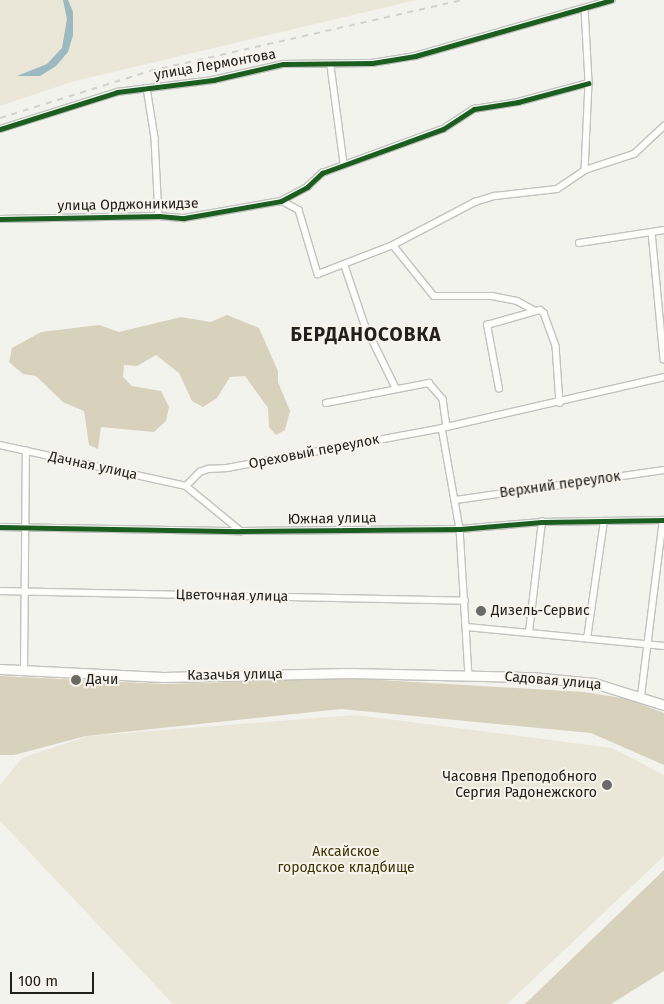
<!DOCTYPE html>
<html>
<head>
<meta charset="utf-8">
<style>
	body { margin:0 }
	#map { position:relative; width:664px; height:1004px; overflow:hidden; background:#f3f3ee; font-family:"Fira Sans",sans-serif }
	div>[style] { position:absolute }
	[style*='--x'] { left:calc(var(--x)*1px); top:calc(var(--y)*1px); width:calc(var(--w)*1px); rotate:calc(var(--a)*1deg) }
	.green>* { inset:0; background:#eae6d8 }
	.forest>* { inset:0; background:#d8d1bc }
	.water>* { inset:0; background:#9cb8c0 }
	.roads { filter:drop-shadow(1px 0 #c2c2be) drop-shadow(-1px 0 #c2c2be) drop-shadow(0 1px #c2c2be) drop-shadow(0 -1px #c2c2be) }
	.minor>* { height:5.5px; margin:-2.75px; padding:0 2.75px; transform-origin:2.75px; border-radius:2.75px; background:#fdfdfc }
	.secondary>* { height:9px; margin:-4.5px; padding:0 4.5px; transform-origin:4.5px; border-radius:4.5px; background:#fdfdfc }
	.rail>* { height:2px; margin-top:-1px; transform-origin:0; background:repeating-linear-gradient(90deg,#d1d1cf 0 6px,transparent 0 12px) }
	.cycleway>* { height:5px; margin:-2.5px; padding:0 2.5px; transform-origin:2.5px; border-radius:2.5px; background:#1b5e20 }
	.dots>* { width:14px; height:14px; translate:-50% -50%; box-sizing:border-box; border:2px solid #f6f4eb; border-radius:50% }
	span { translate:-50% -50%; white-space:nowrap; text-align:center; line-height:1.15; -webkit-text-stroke:4px #f6f4eb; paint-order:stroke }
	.street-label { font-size:14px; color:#21201d }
	.poi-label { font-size:14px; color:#21201d }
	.left { translate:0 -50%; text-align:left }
	.right { translate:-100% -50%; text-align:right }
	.park-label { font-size:14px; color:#3e3103 }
	.district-label { font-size:19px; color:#21201d; font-weight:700; letter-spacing:1px }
	.scale { position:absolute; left:10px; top:972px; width:84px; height:22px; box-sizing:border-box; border:2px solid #21201d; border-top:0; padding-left:6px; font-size:15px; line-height:18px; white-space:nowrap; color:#21201d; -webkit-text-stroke:4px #f6f4eb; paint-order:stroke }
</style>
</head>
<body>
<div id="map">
	<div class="green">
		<i style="clip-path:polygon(0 0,416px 0,71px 82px,0 106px)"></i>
		<i style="clip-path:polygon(356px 715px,612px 748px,664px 775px,664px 856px,507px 1004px,173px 1004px,0 821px,0 785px,22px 758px,88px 736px)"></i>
	</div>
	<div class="forest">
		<i style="clip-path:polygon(227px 315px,259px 328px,278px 371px,278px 382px,290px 411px,285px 430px,276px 435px,269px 427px,268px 408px,245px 376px,230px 377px,217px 398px,203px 407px,192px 401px,179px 373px,156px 355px,137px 366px,124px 365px,123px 377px,132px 386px,161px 391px,169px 407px,166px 421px,154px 432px,101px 427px,98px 449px,89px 445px,84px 411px,63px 402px,36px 376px,23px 374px,9px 362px,12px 348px,41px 332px,99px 325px,119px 332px,181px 317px,211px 322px)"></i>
		<i style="clip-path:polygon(0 676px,165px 684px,347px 678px,584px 692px,628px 699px,664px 713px,664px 765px,591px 733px,341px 709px,86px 736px,14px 755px,0 755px)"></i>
		<i style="clip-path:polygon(664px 870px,664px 971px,611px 1004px,525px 1004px)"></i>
	</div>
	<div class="water">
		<i style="clip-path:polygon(63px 0,68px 0,73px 12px,73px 35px,68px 52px,56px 66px,40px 76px,17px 76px,47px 64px,62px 48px,67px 19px)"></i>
	</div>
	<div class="roads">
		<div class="minor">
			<i style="--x:585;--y:8;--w:75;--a:86.9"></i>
			<i style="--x:589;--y:83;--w:87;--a:92.6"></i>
			<i style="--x:331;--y:66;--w:98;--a:82.4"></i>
			<i style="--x:147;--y:88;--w:51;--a:80.9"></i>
			<i style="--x:155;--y:138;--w:78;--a:87.1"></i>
			<i style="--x:0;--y:129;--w:123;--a:-17.5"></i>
			<i style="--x:117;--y:92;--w:97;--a:-7.1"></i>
			<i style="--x:213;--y:80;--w:72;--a:-12.9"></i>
			<i style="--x:283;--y:64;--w:89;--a:-0.6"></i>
			<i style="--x:372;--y:63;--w:44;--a:-9.2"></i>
			<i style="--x:415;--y:56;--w:204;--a:-15.9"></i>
			<i style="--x:282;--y:201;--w:19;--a:28"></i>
			<i style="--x:299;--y:210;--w:67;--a:73.5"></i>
			<i style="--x:318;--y:274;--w:80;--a:-21.1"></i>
			<i style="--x:393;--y:245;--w:93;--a:-27.7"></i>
			<i style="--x:475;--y:202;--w:21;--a:-17"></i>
			<i style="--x:495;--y:196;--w:62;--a:-6.4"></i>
			<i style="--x:557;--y:189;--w:34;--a:-34"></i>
			<i style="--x:585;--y:170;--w:52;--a:-18.1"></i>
			<i style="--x:634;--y:154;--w:41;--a:-43"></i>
			<i style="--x:0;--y:219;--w:159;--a:-1.1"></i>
			<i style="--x:159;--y:216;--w:25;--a:5"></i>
			<i style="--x:184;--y:218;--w:98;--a:-9.9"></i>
			<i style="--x:281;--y:201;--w:30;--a:-28"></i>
			<i style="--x:307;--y:187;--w:21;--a:-43"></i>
			<i style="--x:322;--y:173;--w:129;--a:-20"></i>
			<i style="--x:443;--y:129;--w:37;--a:-33"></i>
			<i style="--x:474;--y:109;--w:45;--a:-9"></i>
			<i style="--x:518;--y:102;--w:73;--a:-15"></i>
			<i style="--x:652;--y:232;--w:128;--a:84.6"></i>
			<i style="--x:579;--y:243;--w:86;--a:-8.7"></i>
			<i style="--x:393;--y:245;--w:65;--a:51.2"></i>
			<i style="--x:434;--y:296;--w:58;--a:0"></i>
			<i style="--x:492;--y:296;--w:25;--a:11"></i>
			<i style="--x:517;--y:301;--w:19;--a:28"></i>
			<i style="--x:345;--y:266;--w:62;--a:71.3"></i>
			<i style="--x:365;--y:325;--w:70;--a:63.8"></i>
			<i style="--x:499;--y:389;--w:65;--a:-100.6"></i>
			<i style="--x:487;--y:325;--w:55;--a:-15.8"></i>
			<i style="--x:540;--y:310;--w:5;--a:37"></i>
			<i style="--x:544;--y:313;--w:35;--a:70"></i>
			<i style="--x:556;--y:346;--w:57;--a:86"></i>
			<i style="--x:326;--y:403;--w:105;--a:-11"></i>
			<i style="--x:429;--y:383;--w:21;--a:49"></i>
			<i style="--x:443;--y:399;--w:28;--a:82"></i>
			<i style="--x:442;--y:428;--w:103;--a:79.9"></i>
			<i style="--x:460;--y:529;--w:146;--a:86.5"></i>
			<i style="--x:0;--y:445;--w:190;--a:12.4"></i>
			<i style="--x:186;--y:486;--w:71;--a:39.3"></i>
			<i style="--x:186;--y:486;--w:20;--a:-45"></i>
			<i style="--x:200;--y:472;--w:9;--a:-21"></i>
			<i style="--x:208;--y:469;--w:19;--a:-3"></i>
			<i style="--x:227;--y:468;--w:219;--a:-10.5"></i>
			<i style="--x:442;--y:428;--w:228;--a:-12.9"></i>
			<i style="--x:456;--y:500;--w:210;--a:-8.2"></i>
			<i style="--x:0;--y:527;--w:241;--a:1"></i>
			<i style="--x:241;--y:531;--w:219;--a:-0.5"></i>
			<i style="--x:460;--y:529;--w:82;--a:-4.9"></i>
			<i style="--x:542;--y:522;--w:122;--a:-0.9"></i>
			<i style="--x:0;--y:591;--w:465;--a:1.2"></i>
			<i style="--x:467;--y:627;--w:198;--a:5.5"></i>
			<i style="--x:529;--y:632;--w:111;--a:-83.3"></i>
			<i style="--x:587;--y:639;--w:119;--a:-81.8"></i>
			<i style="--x:24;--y:670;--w:219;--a:-89.5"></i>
			<i style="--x:641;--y:696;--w:177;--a:-82.9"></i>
		</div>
		<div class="secondary">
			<i style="--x:0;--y:669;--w:163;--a:2.8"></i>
			<i style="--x:163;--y:677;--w:186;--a:-1.2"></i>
			<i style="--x:349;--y:673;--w:182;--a:1.3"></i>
			<i style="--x:531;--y:677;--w:63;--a:5.4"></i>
			<i style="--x:594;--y:683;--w:73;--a:17.4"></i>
		</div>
	</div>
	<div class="rail">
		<i style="--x:0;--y:118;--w:157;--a:-17.4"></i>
		<i style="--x:150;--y:71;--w:320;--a:-12.8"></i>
	</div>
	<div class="cycleway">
		<i style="--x:0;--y:129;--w:123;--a:-17.5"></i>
		<i style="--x:117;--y:92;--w:97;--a:-7.1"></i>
		<i style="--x:213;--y:80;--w:72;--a:-12.9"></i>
		<i style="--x:283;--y:64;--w:89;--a:-0.6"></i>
		<i style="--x:372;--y:63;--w:44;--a:-9.2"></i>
		<i style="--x:415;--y:56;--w:204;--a:-15.9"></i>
		<i style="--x:0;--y:219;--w:159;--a:-1.1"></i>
		<i style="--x:159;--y:216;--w:25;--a:5"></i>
		<i style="--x:184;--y:218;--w:98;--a:-9.9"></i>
		<i style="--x:281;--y:201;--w:30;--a:-28"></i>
		<i style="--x:307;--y:187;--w:21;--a:-43"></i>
		<i style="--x:322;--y:173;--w:129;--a:-20"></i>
		<i style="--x:443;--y:129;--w:37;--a:-33"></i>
		<i style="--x:474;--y:109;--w:45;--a:-9"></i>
		<i style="--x:518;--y:102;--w:73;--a:-15"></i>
		<i style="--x:0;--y:527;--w:241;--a:1"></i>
		<i style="--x:241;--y:531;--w:219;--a:-0.5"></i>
		<i style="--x:460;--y:529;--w:82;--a:-4.9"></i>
		<i style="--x:542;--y:522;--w:122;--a:-0.9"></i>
	</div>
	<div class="dots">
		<i style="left:481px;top:611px;background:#6a6a66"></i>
		<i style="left:76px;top:680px;background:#6a6a66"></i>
		<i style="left:607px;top:785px;background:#6a6a66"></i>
	</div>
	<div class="street-label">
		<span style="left:215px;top:65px;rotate:-10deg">улица Лермонтова</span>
		<span style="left:128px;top:205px;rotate:-1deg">улица Орджоникидзе</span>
		<span style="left:314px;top:452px;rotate:-11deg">Ореховый переулок</span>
		<span style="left:93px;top:466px;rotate:12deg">Дачная улица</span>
		<span style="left:560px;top:485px;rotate:-8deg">Верхний переулок</span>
		<span style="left:332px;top:519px;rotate:-1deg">Южная улица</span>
		<span style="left:232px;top:596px;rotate:1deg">Цветочная улица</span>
		<span style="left:235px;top:675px;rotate:-1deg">Казачья улица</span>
		<span style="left:553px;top:681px;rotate:5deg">Садовая улица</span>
	</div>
	<div class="poi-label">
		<span class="left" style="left:491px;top:611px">Дизель-Сервис</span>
		<span class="left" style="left:86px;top:680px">Дачи</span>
		<span class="right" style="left:597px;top:785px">Часовня Преподобного<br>Сергия Радонежского</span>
	</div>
	<div class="park-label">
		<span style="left:346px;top:860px">Аксайское<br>городское кладбище</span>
	</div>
	<div class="district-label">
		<span style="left:366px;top:335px">БЕРДАНОСОВКА</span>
	</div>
	<div class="scale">100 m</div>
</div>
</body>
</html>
